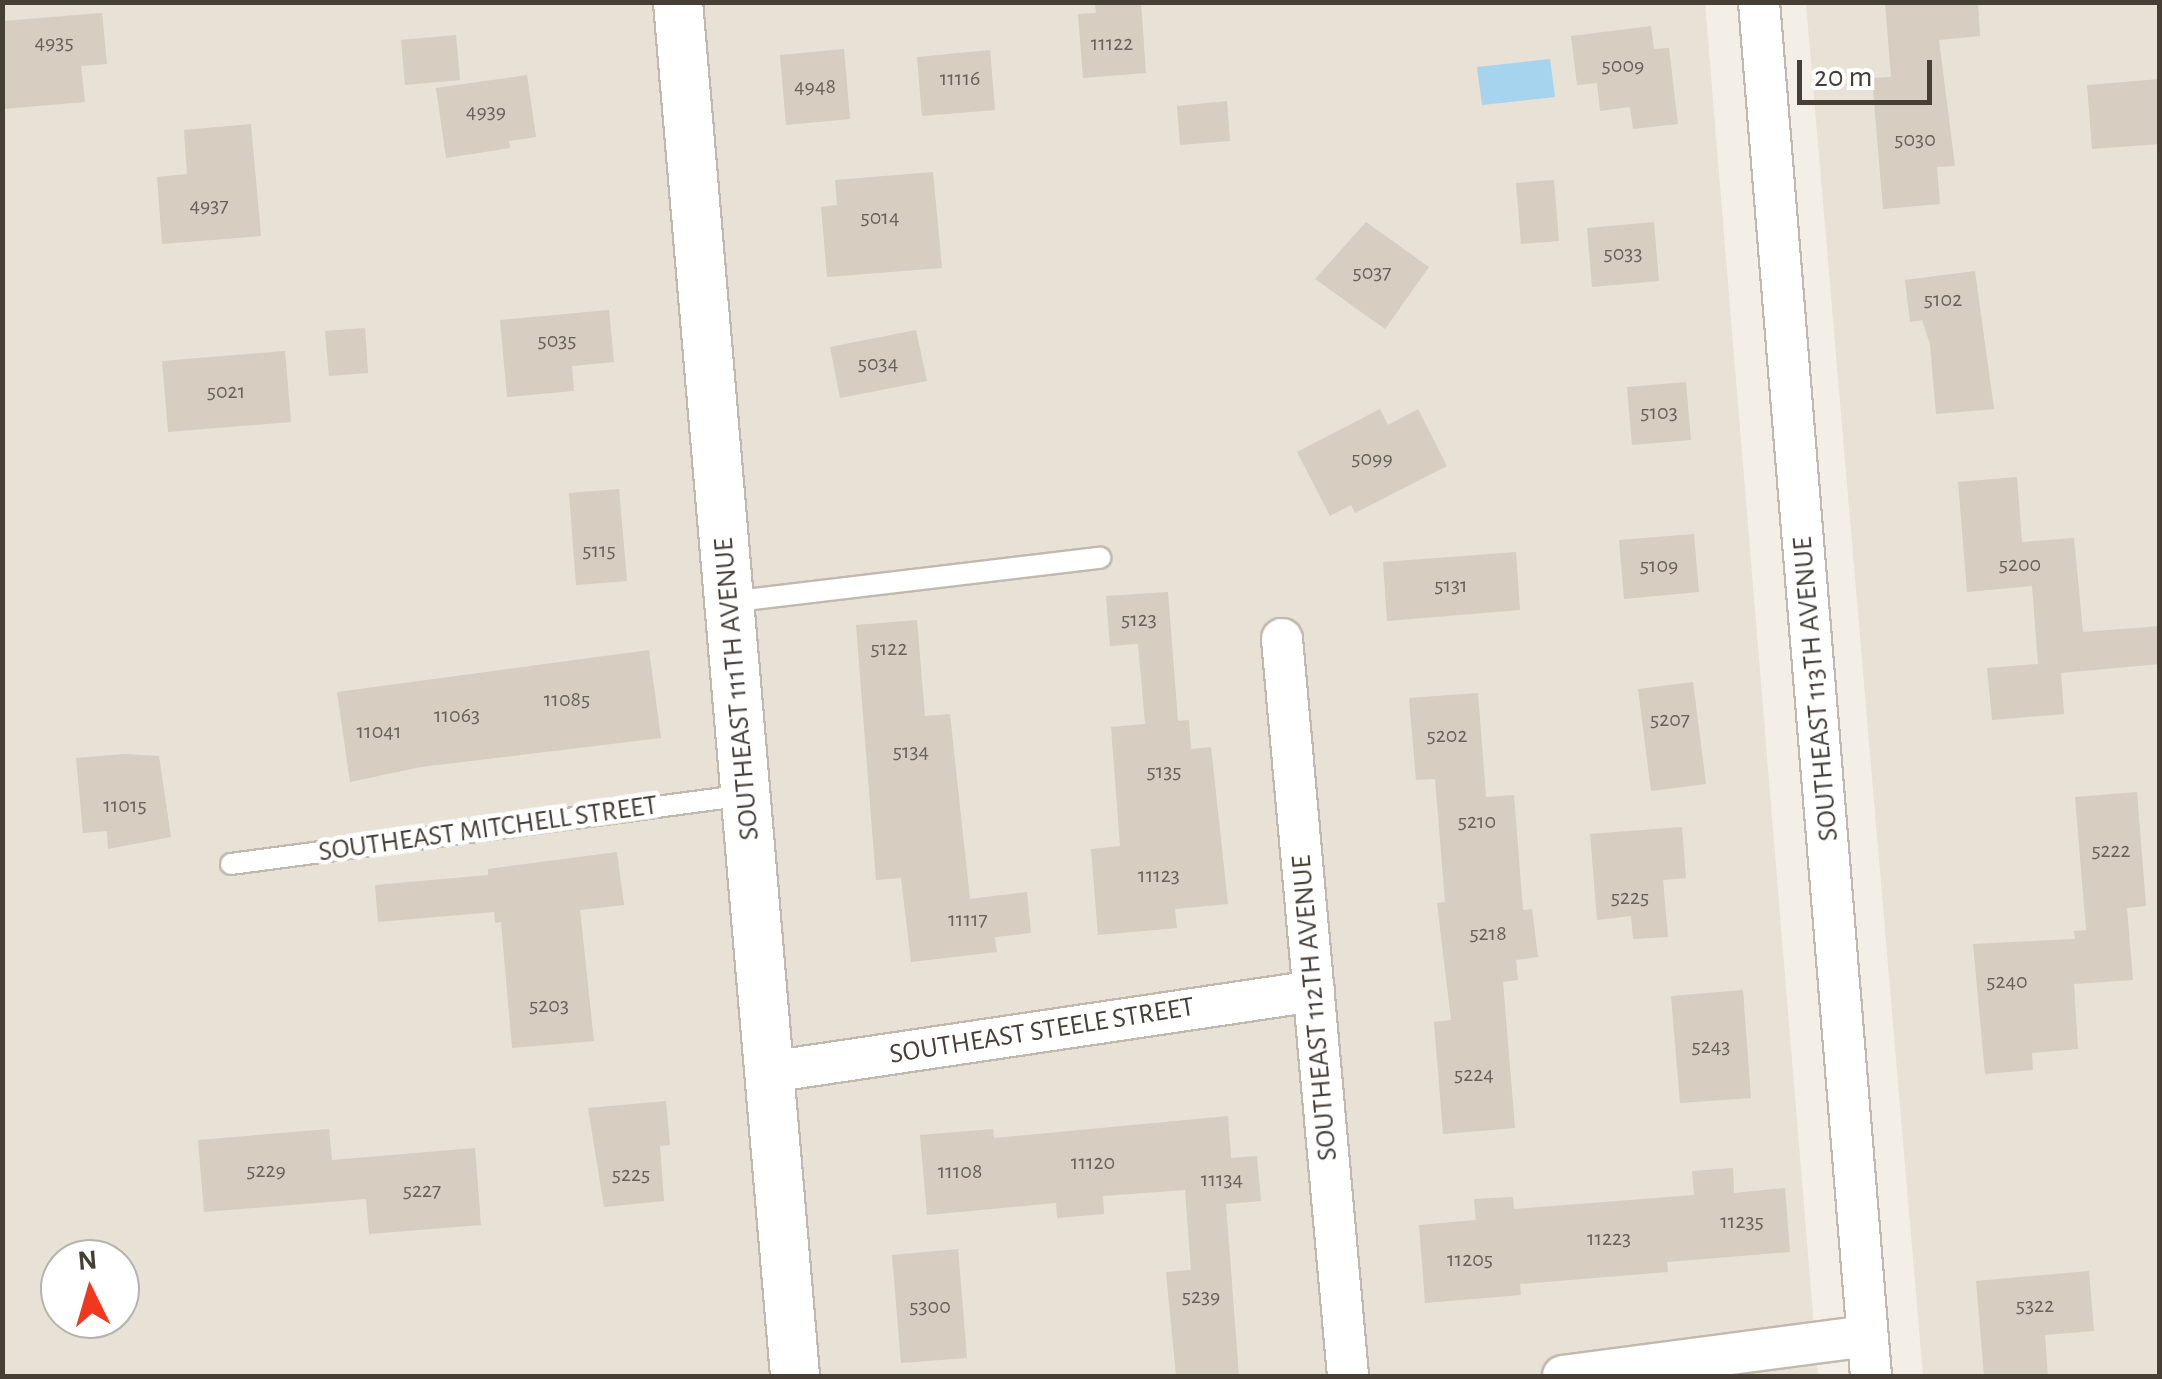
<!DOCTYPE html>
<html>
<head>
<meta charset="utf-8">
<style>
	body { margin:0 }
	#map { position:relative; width:2162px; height:1379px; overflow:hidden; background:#f3efe7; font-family:"Alegreya Sans",sans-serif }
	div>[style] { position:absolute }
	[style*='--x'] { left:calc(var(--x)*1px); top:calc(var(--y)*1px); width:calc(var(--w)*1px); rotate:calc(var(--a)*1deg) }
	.residential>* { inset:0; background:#e7e1d6 }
	.water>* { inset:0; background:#a6d3ee }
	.building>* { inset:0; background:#d7cdc0 }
	.roads { filter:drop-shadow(2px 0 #c1b9ad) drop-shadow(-2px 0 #c1b9ad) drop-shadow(0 2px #c1b9ad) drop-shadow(0 -2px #c1b9ad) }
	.service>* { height:20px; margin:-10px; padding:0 10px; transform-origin:10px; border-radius:10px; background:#fff }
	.minor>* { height:40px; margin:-20px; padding:0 20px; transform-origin:20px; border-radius:20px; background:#fff }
	.tertiary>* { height:48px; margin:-24px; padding:0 24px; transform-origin:24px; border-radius:24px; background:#fff }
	span { translate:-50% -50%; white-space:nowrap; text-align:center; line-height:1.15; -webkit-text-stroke:9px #fff; paint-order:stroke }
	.number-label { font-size:22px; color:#6a6258 }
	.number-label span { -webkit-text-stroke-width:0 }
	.street-label { font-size:28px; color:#463f36 }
	.frame { position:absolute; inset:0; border:5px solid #463f36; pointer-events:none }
	.north { position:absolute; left:40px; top:1239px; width:100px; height:100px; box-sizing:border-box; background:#fff; border:2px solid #b5b2af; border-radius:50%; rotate:355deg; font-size:28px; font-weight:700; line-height:40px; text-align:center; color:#463f36 }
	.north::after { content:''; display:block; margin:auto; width:35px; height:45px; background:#f2371f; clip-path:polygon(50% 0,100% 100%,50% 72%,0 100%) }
	.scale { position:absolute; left:1797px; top:60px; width:135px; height:45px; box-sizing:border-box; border:5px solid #463f36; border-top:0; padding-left:12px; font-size:30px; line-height:35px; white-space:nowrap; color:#463f36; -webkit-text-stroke:8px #fff; paint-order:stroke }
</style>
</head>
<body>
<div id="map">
	<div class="residential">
		<i style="clip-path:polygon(evenodd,3px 3px,1705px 3px,1818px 1376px,3px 1376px,3px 3px,60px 1259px,120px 1259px,120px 1319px,60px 1319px,60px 1259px)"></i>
		<i style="clip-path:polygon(1806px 3px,2159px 3px,2159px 1376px,1923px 1376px)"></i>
	</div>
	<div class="water">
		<i style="clip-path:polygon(1550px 59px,1555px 97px,1482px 105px,1477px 67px)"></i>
	</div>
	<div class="building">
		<i style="clip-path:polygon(1095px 2px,1141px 2px,1146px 73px,1083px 78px,1078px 14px,1096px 13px)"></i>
		<i style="clip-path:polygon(1885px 2px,1978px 2px,1980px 36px,1939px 40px,1955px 166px,1937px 167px,1940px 204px,1883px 209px,1872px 78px,1891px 77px)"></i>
		<i style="clip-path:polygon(102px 13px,107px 64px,81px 66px,85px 102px,2px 109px,2px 21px)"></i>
		<i style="clip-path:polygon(1651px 26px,1654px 49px,1669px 48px,1678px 124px,1633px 129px,1630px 107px,1600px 111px,1597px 83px,1577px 85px,1571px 36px)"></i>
		<i style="clip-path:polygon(456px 35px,460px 80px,405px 85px,401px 40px)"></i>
		<i style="clip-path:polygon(844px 49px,850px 119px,786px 125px,780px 55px)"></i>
		<i style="clip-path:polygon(990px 50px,995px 110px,922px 116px,917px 57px)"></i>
		<i style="clip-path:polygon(527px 75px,536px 137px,509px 141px,510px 148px,446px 158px,436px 88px)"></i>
		<i style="clip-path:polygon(2160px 79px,2160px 144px,2092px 149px,2087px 85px)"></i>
		<i style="clip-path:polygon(1227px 101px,1230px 141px,1180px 145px,1177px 106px)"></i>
		<i style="clip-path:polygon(251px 124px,261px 236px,162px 244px,157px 177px,187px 174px,184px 130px)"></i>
		<i style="clip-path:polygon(933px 172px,942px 268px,827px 277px,821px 207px,837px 205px,835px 180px)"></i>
		<i style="clip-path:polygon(1554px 180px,1559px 241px,1521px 244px,1516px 183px)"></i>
		<i style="clip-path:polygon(1366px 222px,1429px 267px,1385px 329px,1315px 279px)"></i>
		<i style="clip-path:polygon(1654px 222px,1659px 281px,1592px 287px,1587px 228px)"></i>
		<i style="clip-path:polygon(1975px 271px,1994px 409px,1936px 414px,1930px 344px,1922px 320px,1910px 322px,1905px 280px)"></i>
		<i style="clip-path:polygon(609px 310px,614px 362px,572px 366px,574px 391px,507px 397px,500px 320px)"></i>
		<i style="clip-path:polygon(365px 328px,368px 373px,329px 376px,325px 331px)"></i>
		<i style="clip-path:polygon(916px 330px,927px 381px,840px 398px,830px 347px)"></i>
		<i style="clip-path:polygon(285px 351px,291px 422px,168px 432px,162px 361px)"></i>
		<i style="clip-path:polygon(1686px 382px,1691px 440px,1632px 445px,1627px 387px)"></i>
		<i style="clip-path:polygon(1380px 409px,1388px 425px,1418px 409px,1447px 466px,1355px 513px,1351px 505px,1330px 516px,1297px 452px)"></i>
		<i style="clip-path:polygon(2017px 477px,2022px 542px,2074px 538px,2083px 632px,2160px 626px,2160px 664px,2061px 673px,2064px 714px,1992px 720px,1987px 668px,2038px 664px,2032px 586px,1967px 592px,1958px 482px)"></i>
		<i style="clip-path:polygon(619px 489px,627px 581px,576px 585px,569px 493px)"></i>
		<i style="clip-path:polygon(1694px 534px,1699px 592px,1624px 599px,1619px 540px)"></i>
		<i style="clip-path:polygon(1516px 552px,1520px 610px,1387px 621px,1383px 562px)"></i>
		<i style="clip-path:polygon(1168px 592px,1178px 721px,1189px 720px,1191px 749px,1211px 747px,1228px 904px,1175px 909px,1177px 928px,1098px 935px,1091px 849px,1120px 846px,1111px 727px,1145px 724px,1138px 644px,1110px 646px,1106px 596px)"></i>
		<i style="clip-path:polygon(917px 620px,925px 716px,950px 714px,970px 899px,1027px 892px,1031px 933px,995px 937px,997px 952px,911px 962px,901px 878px,876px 880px,856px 625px)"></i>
		<i style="clip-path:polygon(649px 650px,661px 738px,421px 767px,350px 782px,337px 692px)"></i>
		<i style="clip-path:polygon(1693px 682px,1706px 784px,1651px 791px,1638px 689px)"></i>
		<i style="clip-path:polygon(1478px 693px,1486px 797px,1514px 795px,1523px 910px,1532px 909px,1538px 957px,1516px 960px,1518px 980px,1503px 982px,1515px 1128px,1443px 1134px,1434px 1022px,1451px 1020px,1437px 903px,1445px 902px,1435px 779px,1416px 780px,1409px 698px)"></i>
		<i style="clip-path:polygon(124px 754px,159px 756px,171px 837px,108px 849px,107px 831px,83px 833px,76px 758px)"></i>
		<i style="clip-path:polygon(2137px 792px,2146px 906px,2127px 908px,2133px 980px,2074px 984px,2078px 1049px,2032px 1053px,2033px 1070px,1985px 1074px,1973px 944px,2075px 939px,2074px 931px,2086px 930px,2075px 797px)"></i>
		<i style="clip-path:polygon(1682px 827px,1686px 878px,1663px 880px,1668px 937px,1633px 939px,1631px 916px,1597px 920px,1590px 834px)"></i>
		<i style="clip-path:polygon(617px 852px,624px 905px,580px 910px,594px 1041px,512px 1048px,501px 922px,495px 923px,494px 912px,378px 922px,375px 885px,488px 875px,488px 869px)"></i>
		<i style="clip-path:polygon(1743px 990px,1751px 1098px,1680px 1103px,1671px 996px)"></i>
		<i style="clip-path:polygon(666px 1101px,670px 1145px,660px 1146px,664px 1201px,604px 1207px,588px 1108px)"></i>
		<i style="clip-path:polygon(1228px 1116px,1231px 1158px,1257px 1156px,1261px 1201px,1226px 1204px,1239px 1376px,1176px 1376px,1166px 1272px,1191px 1270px,1185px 1190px,1103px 1196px,1104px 1214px,1057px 1218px,1056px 1203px,927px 1215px,920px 1135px,993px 1129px,994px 1138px)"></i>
		<i style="clip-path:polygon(329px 1129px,332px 1160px,475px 1148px,481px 1225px,369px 1234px,366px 1199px,204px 1212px,198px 1140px)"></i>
		<i style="clip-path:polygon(1733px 1168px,1734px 1193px,1785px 1188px,1790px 1252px,1667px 1262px,1668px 1272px,1520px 1284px,1521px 1295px,1425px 1303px,1419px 1225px,1476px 1220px,1474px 1199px,1513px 1197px,1514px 1209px,1694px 1195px,1692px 1171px)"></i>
		<i style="clip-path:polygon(958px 1249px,967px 1358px,901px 1363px,892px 1255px)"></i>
		<i style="clip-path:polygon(2089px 1271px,2094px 1331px,2045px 1335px,2048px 1376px,1984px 1376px,1976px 1281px)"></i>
	</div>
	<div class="roads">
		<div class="service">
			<i style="--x:729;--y:602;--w:374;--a:-6.8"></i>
			<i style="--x:231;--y:864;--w:520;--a:-7.63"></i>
		</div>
		<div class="minor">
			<i style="--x:1759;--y:2;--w:1379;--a:85.34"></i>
			<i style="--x:1282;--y:639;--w:740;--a:84.88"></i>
			<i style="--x:769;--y:1072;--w:551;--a:-8.45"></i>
			<i style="--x:1563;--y:1376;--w:307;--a:-7.5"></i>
		</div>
		<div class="tertiary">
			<i style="--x:678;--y:2;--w:1379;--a:85.13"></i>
		</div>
	</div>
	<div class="number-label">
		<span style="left:54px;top:43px">4935</span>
		<span style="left:1112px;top:44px">11122</span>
		<span style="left:1623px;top:66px">5009</span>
		<span style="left:960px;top:79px">11116</span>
		<span style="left:815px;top:87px">4948</span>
		<span style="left:486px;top:112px">4939</span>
		<span style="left:1915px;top:140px">5030</span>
		<span style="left:209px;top:206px">4937</span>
		<span style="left:880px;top:218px">5014</span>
		<span style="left:1623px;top:254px">5033</span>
		<span style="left:1372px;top:273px">5037</span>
		<span style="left:1943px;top:300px">5102</span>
		<span style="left:557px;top:341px">5035</span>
		<span style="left:878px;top:364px">5034</span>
		<span style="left:226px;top:392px">5021</span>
		<span style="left:1659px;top:413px">5103</span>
		<span style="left:1372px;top:459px">5099</span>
		<span style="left:599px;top:551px">5115</span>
		<span style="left:2020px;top:565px">5200</span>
		<span style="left:1659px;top:566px">5109</span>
		<span style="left:1451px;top:586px">5131</span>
		<span style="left:1139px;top:620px">5123</span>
		<span style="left:889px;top:649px">5122</span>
		<span style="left:567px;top:700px">11085</span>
		<span style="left:457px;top:716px">11063</span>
		<span style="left:1670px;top:720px">5207</span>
		<span style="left:379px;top:732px">11041</span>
		<span style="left:1447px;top:736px">5202</span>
		<span style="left:911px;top:752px">5134</span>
		<span style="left:1164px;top:772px">5135</span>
		<span style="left:125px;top:806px">11015</span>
		<span style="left:1477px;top:822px">5210</span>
		<span style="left:2111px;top:851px">5222</span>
		<span style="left:1159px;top:876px">11123</span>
		<span style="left:1630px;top:898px">5225</span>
		<span style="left:968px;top:920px">11117</span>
		<span style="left:1488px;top:934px">5218</span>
		<span style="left:2007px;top:982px">5240</span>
		<span style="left:549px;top:1006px">5203</span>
		<span style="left:1711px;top:1047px">5243</span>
		<span style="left:1474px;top:1075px">5224</span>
		<span style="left:1093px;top:1163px">11120</span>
		<span style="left:266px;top:1171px">5229</span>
		<span style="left:960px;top:1172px">11108</span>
		<span style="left:631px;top:1175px">5225</span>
		<span style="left:1222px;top:1180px">11134</span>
		<span style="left:422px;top:1191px">5227</span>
		<span style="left:1742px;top:1222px">11235</span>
		<span style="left:1609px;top:1239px">11223</span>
		<span style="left:1470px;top:1260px">11205</span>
		<span style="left:1201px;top:1297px">5239</span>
		<span style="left:2035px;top:1306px">5322</span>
		<span style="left:930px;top:1307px">5300</span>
	</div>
	<div class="street-label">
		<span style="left:737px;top:689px;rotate:-95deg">SOUTHEAST 111TH AVENUE</span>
		<span style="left:1816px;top:689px;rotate:-95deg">SOUTHEAST 113TH AVENUE</span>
		<span style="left:488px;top:829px;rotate:-8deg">SOUTHEAST MITCHELL STREET</span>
		<span style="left:1315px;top:1008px;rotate:-95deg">SOUTHEAST 112TH AVENUE</span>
		<span style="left:1042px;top:1031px;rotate:-9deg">SOUTHEAST STEELE STREET</span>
	</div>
	<div class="frame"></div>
	<div class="north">N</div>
	<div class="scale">20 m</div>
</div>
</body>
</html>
